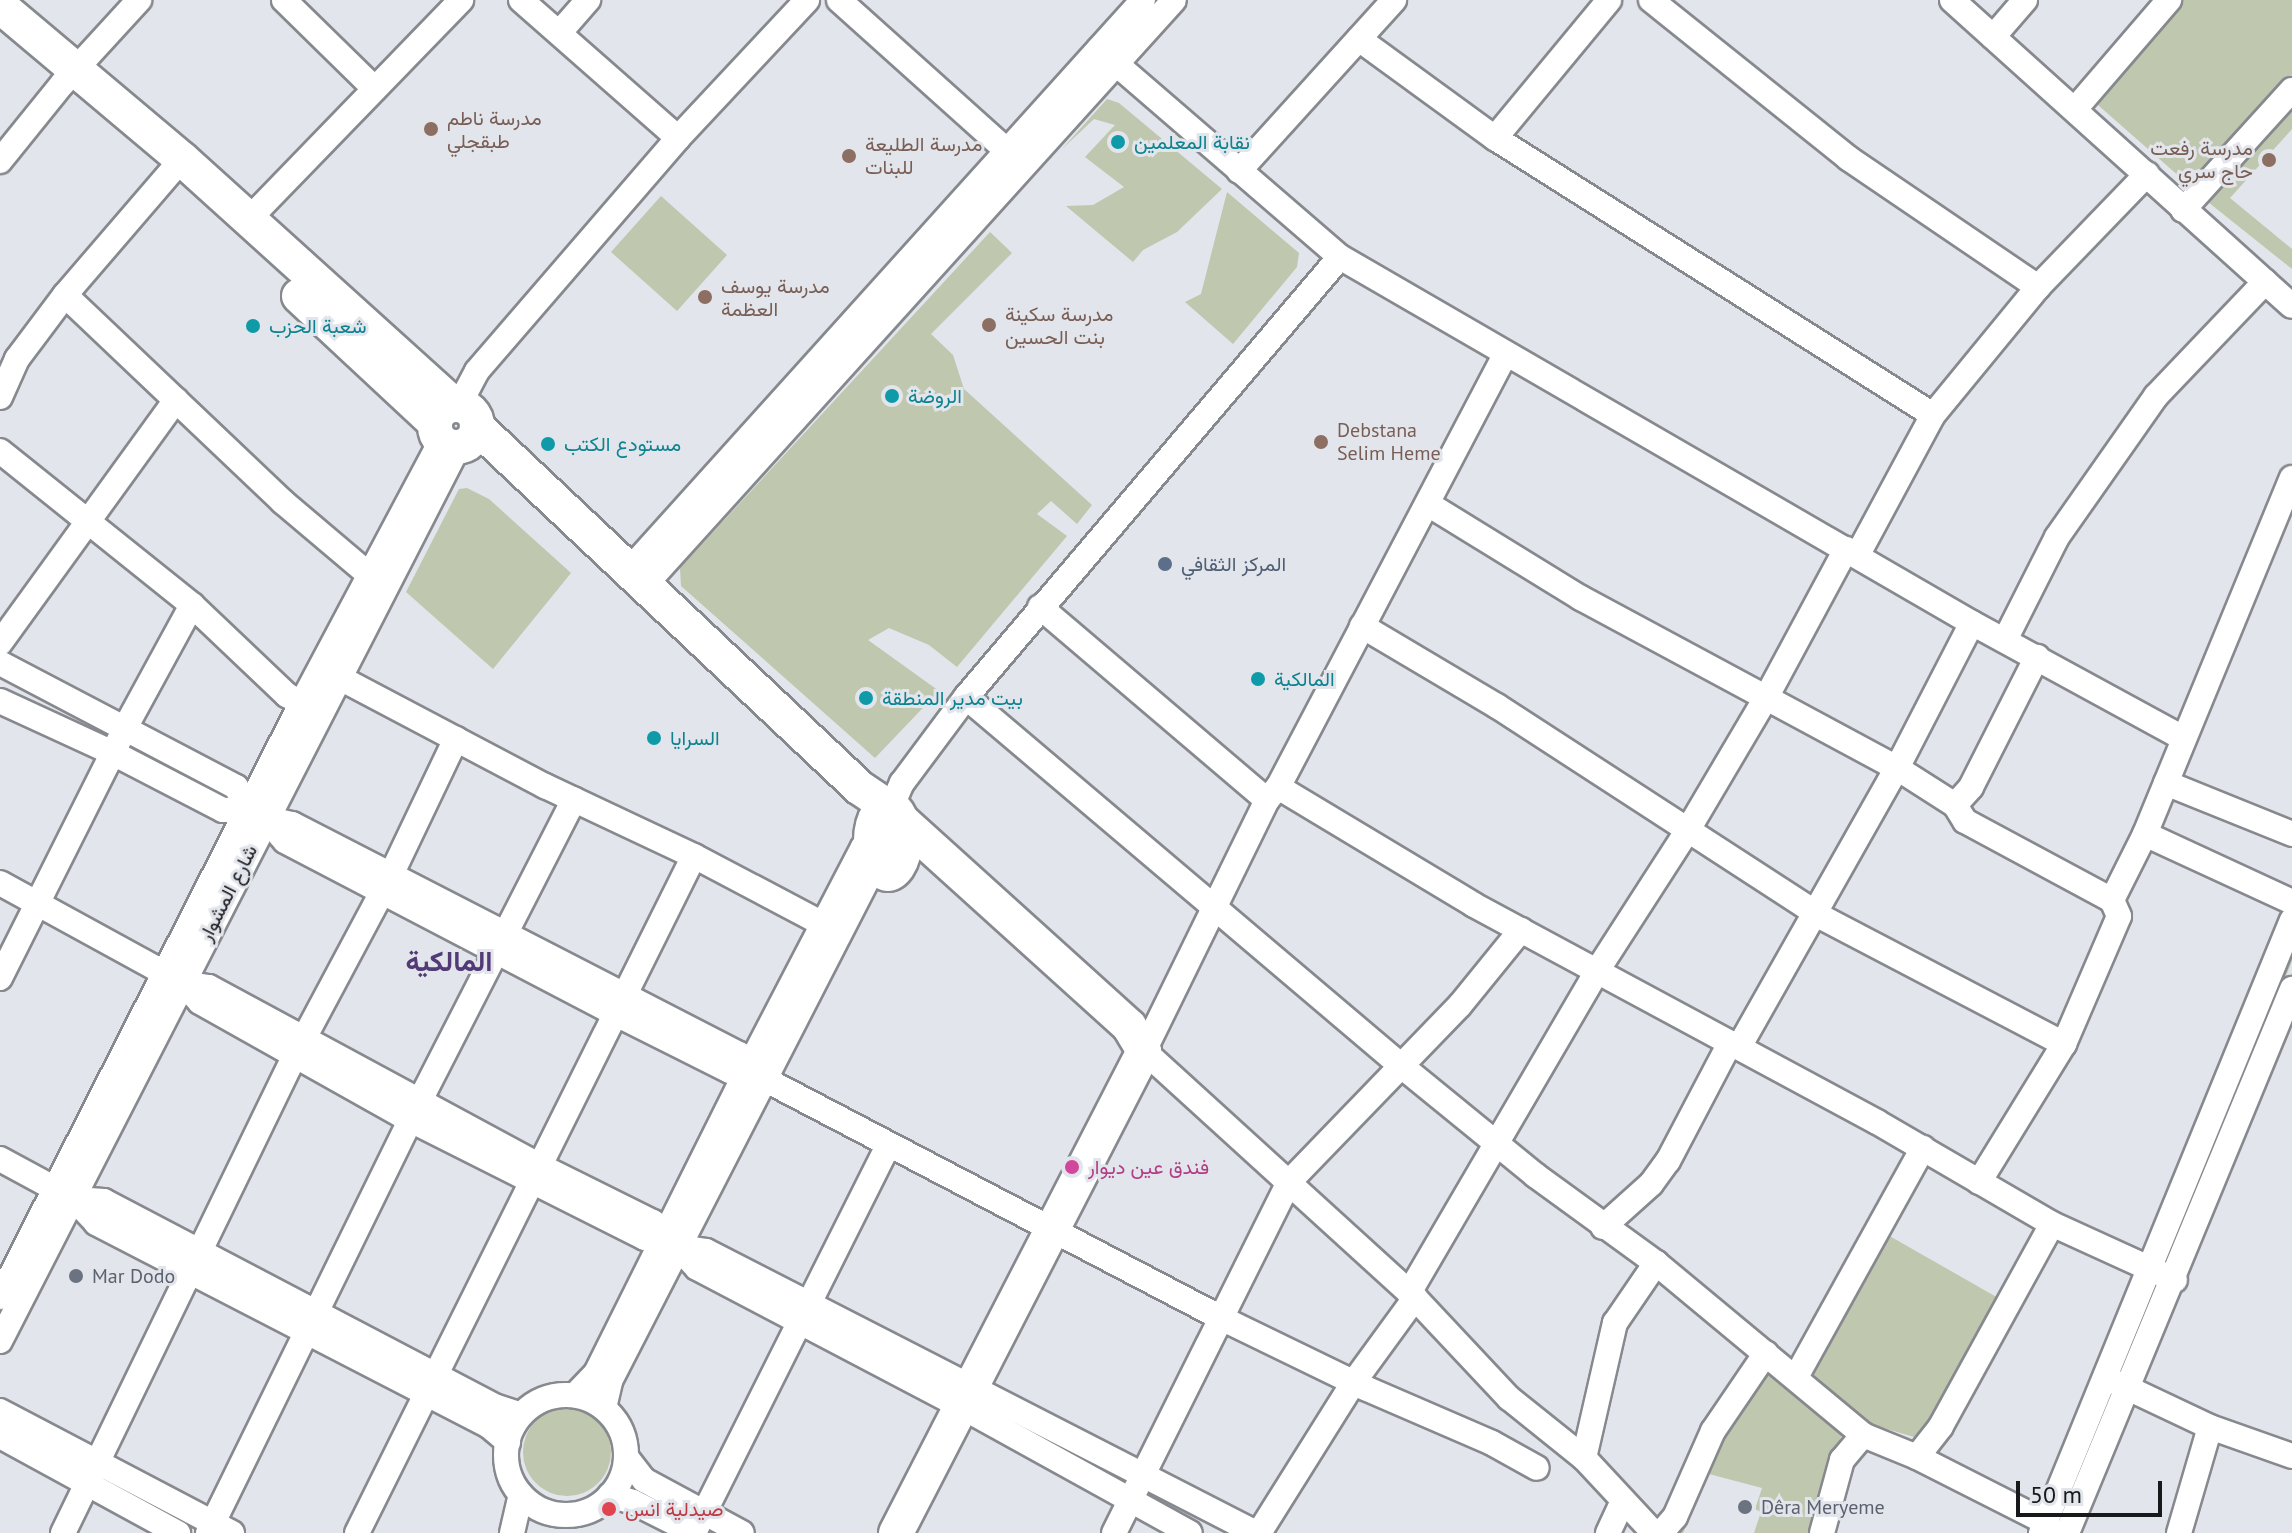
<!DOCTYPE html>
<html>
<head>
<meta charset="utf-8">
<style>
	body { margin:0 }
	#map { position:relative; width:2292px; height:1533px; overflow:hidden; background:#e2e5eb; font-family:"PT Sans",Vazirmatn,sans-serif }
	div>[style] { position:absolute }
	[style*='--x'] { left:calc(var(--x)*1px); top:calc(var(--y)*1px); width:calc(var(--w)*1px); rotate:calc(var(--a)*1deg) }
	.green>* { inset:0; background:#bfc7ae }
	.round { border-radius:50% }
	.roads { filter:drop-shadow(2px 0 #86898e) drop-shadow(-2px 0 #86898e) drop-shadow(0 2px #86898e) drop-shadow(0 -2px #86898e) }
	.minor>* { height:24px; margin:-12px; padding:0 12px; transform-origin:12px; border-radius:12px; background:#fff }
	.minor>.ring { margin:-12px; padding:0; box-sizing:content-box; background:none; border:24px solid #fff; border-radius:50% }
	.secondary>* { height:34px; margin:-17px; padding:0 17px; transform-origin:17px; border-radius:17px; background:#fff }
	.secondary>.ring { margin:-17px; padding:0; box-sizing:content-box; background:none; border:34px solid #fff; border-radius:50% }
	.dots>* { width:22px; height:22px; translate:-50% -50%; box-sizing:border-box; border:4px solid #e2e5eb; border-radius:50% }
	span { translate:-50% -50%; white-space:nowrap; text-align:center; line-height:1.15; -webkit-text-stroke:6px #e2e5eb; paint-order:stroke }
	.education-label { font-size:20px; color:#785e54 }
	.left { translate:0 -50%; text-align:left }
	.right { translate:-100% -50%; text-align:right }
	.culture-label { font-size:20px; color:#0d838f }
	.service-label { font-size:20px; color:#4e5e75 }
	.street-label { font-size:20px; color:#18191b }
	.hotel-label { font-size:20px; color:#b23c85 }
	.worship-label { font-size:20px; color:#5b616d }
	.health-label { font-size:20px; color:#be3a42 }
	.district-label { font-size:28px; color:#513a76; font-weight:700 }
	.scale { position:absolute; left:2016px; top:1481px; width:146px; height:36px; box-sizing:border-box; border:4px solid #18191b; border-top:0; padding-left:10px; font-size:24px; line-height:28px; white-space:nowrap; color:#18191b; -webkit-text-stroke:6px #e2e5eb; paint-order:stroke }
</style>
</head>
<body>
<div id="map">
	<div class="green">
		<i style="clip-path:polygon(2178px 0,2292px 0,2292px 78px,2231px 150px,2189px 185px,2090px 98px)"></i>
		<i style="clip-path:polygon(1107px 99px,1119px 103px,1222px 189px,1177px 232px,1143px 250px,1133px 262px,1066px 206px,1093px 205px,1124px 187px,1085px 157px,1115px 125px,1094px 119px,1062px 149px)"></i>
		<i style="clip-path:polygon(2292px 108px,2292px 129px,2230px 198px,2292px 249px,2292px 269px,2208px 202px)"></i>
		<i style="clip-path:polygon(1227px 192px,1299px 253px,1297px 267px,1233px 344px,1185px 302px,1201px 294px)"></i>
		<i style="clip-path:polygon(661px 196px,727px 255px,677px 311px,611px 252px)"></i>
		<i style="clip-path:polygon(990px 232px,1012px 253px,931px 334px,953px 355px,964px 389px,1092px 505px,1077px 524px,1051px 501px,1037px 514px,1067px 536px,957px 667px,929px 645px,889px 628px,868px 640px,939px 691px,875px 758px,681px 586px,680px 568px)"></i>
		<i style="clip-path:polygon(467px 488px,489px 499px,571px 573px,493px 669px,406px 592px,459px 489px)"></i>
		<i style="clip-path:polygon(2292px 945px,2292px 961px,2180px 1240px,2174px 1238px)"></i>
		<i style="clip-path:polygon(1879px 1230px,2000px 1299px,1934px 1425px,1914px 1437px,1870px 1424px,1813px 1381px,1808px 1367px)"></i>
		<i style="clip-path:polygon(1761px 1368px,1843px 1430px,1812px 1533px,1754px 1533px,1761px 1512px,1755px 1509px,1762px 1488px,1709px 1474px,1683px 1533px,1674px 1533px)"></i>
		<i class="round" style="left:523px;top:1408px;width:88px;height:88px"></i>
	</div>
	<div class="roads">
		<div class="minor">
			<i style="--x:284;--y:0;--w:127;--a:44.4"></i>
			<i style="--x:521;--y:0;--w:209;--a:41.3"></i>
			<i style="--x:839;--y:0;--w:238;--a:41.9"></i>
			<i style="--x:1651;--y:0;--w:253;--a:38.7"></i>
			<i style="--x:1848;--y:158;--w:230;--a:34.2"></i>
			<i style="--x:1952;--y:0;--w:457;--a:42"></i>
			<i style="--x:560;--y:32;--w:43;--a:-48.8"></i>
			<i style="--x:1993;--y:37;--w:49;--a:-49.1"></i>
			<i style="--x:1359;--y:39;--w:168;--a:36.1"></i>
			<i style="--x:1495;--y:138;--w:518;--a:32.31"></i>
			<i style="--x:1099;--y:49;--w:318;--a:40.8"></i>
			<i style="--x:1340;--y:257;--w:730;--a:30.08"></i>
			<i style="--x:1972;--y:623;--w:240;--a:28.6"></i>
			<i style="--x:2076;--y:108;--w:143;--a:-49.3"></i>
			<i style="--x:1495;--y:138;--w:179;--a:-50.4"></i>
			<i style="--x:0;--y:161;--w:100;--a:-51.1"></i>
			<i style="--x:63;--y:83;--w:113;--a:-47.5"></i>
			<i style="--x:1239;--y:171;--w:231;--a:-47.8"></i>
			<i style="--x:2183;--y:210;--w:162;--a:-47.8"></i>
			<i style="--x:249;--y:219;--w:305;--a:-45.9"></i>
			<i style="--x:65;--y:295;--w:301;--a:43.5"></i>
			<i style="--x:283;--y:502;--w:126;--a:40.2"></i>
			<i style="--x:1505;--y:355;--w:488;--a:117.7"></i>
			<i style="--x:1278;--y:787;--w:17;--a:130"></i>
			<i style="--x:1267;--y:800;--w:280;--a:116.1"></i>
			<i style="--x:1144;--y:1051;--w:367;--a:42.3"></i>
			<i style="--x:1415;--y:1298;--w:137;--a:46.8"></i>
			<i style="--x:1509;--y:1398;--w:96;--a:38.7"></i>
			<i style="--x:1584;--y:1458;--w:103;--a:47"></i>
			<i style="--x:0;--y:397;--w:42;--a:-65.9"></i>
			<i style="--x:17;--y:359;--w:80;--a:-53.1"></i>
			<i style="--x:65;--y:295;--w:179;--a:-49.3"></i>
			<i style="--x:459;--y:405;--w:38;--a:-62"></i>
			<i style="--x:477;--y:371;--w:308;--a:-49.2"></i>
			<i style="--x:678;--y:138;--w:189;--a:-46.9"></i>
			<i style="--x:0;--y:451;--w:246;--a:38.7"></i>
			<i style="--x:192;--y:605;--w:131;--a:43.5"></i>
			<i style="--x:287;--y:695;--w:33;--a:31"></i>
			<i style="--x:1428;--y:504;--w:180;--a:31.6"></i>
			<i style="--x:1581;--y:598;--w:359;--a:28.3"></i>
			<i style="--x:1897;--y:768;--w:69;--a:32.5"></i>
			<i style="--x:1955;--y:805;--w:19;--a:58"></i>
			<i style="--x:1965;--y:821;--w:167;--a:28.3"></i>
			<i style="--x:1857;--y:556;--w:160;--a:-61.7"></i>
			<i style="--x:1933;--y:415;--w:166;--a:-50.6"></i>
			<i style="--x:2038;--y:287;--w:157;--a:-46"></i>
			<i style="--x:630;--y:569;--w:766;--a:-47.96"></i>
			<i style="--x:646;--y:584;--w:787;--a:-47.88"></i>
			<i style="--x:1040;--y:607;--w:298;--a:40.4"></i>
			<i style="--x:1362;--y:626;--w:157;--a:30.7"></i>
			<i style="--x:1497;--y:706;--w:389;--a:33"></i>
			<i style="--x:1823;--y:918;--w:272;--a:27.6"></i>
			<i style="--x:2005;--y:640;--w:115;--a:-63.2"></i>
			<i style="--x:2057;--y:537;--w:172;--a:-54.9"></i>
			<i style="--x:2156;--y:396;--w:158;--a:-46.3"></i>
			<i style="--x:0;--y:643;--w:300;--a:-54.1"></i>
			<i style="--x:0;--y:663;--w:267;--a:27.7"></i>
			<i style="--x:236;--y:787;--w:25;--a:61"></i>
			<i style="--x:340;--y:678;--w:232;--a:27.8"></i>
			<i style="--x:545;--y:786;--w:165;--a:25.2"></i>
			<i style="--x:694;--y:856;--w:146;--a:27.8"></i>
			<i style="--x:966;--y:697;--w:568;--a:40.28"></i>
			<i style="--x:1399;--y:1064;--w:176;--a:39.2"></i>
			<i style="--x:1535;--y:1175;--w:150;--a:36"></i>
			<i style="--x:1656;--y:1263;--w:269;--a:39.7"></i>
			<i style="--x:1863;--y:1435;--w:58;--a:22.2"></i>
			<i style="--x:1917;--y:1457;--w:144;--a:26.9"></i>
			<i style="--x:2045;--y:1522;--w:14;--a:51"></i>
			<i style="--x:0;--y:701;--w:124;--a:24.7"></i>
			<i style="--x:113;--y:753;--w:124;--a:27.4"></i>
			<i style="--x:223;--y:810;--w:25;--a:-2"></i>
			<i style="--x:248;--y:809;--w:19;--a:28"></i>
			<i style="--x:265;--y:818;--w:28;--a:13"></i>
			<i style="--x:292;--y:824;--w:503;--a:27.23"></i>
			<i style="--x:739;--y:1054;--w:18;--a:63"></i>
			<i style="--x:2166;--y:783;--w:136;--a:22"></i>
			<i style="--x:1278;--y:787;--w:229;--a:31"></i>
			<i style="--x:1474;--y:905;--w:458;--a:28.3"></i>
			<i style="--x:1877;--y:1122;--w:203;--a:30.2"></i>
			<i style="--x:2052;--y:1224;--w:135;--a:24.5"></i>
			<i style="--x:1955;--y:805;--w:24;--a:-48"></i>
			<i style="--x:1971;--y:787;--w:146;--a:-63.1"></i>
			<i style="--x:892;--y:806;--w:25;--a:-67"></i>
			<i style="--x:902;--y:783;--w:107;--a:-53.3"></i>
			<i style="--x:966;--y:697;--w:577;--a:-49.64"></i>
			<i style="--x:265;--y:818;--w:30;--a:49"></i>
			<i style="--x:285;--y:841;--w:371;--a:27.6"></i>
			<i style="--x:614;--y:1013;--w:130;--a:26.6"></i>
			<i style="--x:730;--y:1071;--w:17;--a:-3"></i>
			<i style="--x:747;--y:1070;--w:537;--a:27.61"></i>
			<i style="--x:1223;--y:1319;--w:158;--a:25.9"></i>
			<i style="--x:1365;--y:1388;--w:138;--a:23.4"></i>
			<i style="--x:1492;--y:1443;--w:51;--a:29.1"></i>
			<i style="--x:2145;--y:834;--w:162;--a:24.8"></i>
			<i style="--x:0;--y:883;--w:202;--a:28.7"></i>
			<i style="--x:0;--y:978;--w:280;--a:-63.4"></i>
			<i style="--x:125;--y:728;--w:140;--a:-61.4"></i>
			<i style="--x:1739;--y:1047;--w:321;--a:-60.5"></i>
			<i style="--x:1897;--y:768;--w:163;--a:-62.7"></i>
			<i style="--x:0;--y:1159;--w:84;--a:28.4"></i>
			<i style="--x:74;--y:1199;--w:33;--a:47"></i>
			<i style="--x:96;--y:1223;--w:442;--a:27.3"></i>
			<i style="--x:489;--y:1426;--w:25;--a:40"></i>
			<i style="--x:1979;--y:1182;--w:162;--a:-58.4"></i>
			<i style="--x:2064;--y:1044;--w:139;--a:-66.7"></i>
			<i style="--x:2119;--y:916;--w:17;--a:-114"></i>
			<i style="--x:2112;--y:900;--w:74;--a:-63.4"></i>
			<i style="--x:2145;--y:834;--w:385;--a:-67.6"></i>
			<i style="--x:74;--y:1199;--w:30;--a:4"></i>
			<i style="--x:104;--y:1201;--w:444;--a:27.7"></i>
			<i style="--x:497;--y:1407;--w:25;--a:18"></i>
			<i style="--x:1603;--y:1227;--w:64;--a:-41.9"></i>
			<i style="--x:1651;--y:1184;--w:29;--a:-54"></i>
			<i style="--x:1668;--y:1161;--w:133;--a:-62.3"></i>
			<i style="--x:661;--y:1237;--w:16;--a:176"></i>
			<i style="--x:645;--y:1238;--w:263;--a:-153.3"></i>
			<i style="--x:410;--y:1120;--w:241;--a:-150.7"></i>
			<i style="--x:200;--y:1002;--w:25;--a:-132"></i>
			<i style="--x:183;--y:983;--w:26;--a:9"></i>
			<i style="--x:209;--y:987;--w:374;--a:28.4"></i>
			<i style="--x:538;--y:1165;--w:128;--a:26.4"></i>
			<i style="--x:653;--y:1222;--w:17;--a:62"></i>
			<i style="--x:661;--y:1237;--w:20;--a:30"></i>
			<i style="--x:678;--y:1247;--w:28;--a:48"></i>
			<i style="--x:697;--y:1268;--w:299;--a:27.7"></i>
			<i style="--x:962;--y:1407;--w:260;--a:28.9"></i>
			<i style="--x:678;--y:1247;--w:28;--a:8"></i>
			<i style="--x:706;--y:1251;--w:618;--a:27.15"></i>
			<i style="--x:1409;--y:1293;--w:373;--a:-59.7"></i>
			<i style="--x:1597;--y:971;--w:170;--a:-57.2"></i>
			<i style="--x:1689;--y:828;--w:153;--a:-59.4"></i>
			<i style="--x:1767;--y:696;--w:167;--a:-61.7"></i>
			<i style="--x:0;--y:1297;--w:665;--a:-63.09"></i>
			<i style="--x:301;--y:704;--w:298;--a:-62"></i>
			<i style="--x:0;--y:1341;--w:1004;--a:-62.87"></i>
			<i style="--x:1796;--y:1377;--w:262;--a:-61"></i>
			<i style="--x:2117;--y:1383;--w:103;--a:25.3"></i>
			<i style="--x:2210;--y:1427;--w:87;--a:19.5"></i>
			<i style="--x:575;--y:1395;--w:30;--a:-46"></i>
			<i style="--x:596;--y:1373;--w:339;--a:-63.5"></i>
			<i style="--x:747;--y:1070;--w:251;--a:-62.5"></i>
			<i style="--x:863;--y:847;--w:18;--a:-49"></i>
			<i class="ring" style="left:506px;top:1395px;width:96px;height:96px"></i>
			<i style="--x:604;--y:1408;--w:28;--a:-77"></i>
			<i style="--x:610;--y:1381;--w:587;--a:-62.82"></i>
			<i style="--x:878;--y:859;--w:22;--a:-72"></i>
			<i style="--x:0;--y:1411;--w:262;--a:27.7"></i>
			<i style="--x:0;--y:1436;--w:203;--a:28.6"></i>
			<i style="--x:626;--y:1457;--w:29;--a:52"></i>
			<i style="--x:644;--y:1480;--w:111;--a:28.4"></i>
			<i style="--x:1917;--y:1457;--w:39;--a:-52"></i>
			<i style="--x:1941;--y:1426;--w:230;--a:-61.2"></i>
			<i style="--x:1584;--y:1458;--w:139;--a:-77.1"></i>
			<i style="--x:1615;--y:1323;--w:73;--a:-55.7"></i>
			<i style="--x:610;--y:1495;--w:24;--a:17"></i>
			<i style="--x:633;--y:1502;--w:69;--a:26.6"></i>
			<i style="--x:63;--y:1533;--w:529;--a:-64.11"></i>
			<i style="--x:294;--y:1057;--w:206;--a:-61.9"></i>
			<i style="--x:391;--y:875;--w:151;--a:-64.5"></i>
			<i style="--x:208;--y:1533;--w:460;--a:-63.9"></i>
			<i style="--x:410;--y:1120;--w:360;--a:-62.9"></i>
			<i style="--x:357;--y:1533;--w:756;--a:-63.54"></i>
			<i style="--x:512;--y:1533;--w:39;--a:-77"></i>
			<i style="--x:694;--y:1533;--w:433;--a:-63.4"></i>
			<i style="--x:1114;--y:1533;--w:392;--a:-63.5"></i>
			<i style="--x:1289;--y:1182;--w:246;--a:-46"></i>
			<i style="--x:1460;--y:1005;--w:97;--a:-50.9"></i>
			<i style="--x:1259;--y:1533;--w:177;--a:-57.9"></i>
			<i style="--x:1353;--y:1383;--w:105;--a:-53.9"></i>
			<i style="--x:1608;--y:1533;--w:33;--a:-65"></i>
			<i style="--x:1661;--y:1533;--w:21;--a:-49"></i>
			<i style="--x:1675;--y:1517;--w:94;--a:-66.2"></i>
			<i style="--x:1713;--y:1431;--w:94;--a:-55.8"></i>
			<i style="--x:1822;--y:1533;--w:76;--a:-74.7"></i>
			<i style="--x:1842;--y:1460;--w:33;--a:-50"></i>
			<i style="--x:2041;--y:1533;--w:662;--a:-67.73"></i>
			<i style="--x:2067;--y:1533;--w:589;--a:-67.53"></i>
			<i style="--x:2179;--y:1533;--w:110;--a:-73.7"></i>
		</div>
		<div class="secondary">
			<i style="--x:0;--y:6;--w:238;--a:40.1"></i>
			<i style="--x:182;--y:159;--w:367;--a:42.1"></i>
			<i style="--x:299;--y:296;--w:186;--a:43"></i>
			<i class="ring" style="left:435px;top:405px;width:8px;height:8px"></i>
			<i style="--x:477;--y:427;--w:526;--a:43.31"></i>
			<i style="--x:860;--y:788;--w:32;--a:34"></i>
			<i class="ring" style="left:871px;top:806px;width:-2px;height:-2px"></i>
			<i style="--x:896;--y:1533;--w:542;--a:-62.77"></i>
			<i style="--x:1144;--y:1051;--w:29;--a:-121"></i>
			<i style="--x:1129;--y:1026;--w:303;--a:-137.9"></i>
		</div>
	</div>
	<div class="dots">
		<i style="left:431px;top:129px;background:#8d6e63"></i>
		<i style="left:1118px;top:142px;background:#0f9aa8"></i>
		<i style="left:849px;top:156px;background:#8d6e63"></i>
		<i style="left:2269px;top:160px;background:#8d6e63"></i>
		<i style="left:705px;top:297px;background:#8d6e63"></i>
		<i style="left:989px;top:325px;background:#8d6e63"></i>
		<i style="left:253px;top:326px;background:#0f9aa8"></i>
		<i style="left:892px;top:396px;background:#0f9aa8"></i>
		<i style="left:1321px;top:442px;background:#8d6e63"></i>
		<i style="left:548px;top:444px;background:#0f9aa8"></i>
		<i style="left:1165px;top:564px;background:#5c6f8a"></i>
		<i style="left:1258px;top:679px;background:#0f9aa8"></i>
		<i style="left:866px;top:698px;background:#0f9aa8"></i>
		<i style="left:654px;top:738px;background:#0f9aa8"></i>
		<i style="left:1072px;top:1167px;background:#d1479c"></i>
		<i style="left:76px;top:1276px;background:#6b7280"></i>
		<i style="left:1745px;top:1507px;background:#6b7280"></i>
		<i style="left:609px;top:1509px;background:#e0444e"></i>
	</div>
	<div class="education-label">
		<span class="left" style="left:447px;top:130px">مدرسة ناطم<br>طبقجلي</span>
		<span class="left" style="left:865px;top:156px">مدرسة الطليعة<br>للبنات</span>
		<span class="right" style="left:2253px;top:160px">مدرسة رفعت<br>حاج سري</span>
		<span class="left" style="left:721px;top:298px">مدرسة يوسف<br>العظمة</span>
		<span class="left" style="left:1005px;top:326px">مدرسة سكينة<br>بنت الحسين</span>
		<span class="left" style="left:1337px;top:442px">Debstana<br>Selim Heme</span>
	</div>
	<div class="culture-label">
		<span class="left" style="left:1134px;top:142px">نقابة المعلمين</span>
		<span class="left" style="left:269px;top:326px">شعبة الحزب</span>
		<span class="left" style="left:908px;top:396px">الروضة</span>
		<span class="left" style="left:564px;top:444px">مستودع الكتب</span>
		<span class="left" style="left:1274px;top:679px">المالكية</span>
		<span class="left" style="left:882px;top:698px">بيت مدير المنطقة</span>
		<span class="left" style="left:670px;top:738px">السرايا</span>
	</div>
	<div class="service-label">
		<span class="left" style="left:1181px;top:564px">المركز الثقافي</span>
	</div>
	<div class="street-label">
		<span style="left:228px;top:893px;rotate:-63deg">شارع المشوار</span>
	</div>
	<div class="hotel-label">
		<span class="left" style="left:1088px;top:1167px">فندق عين ديوار</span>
	</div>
	<div class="worship-label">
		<span class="left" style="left:92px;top:1276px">Mar Dodo</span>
		<span class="left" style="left:1761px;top:1507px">Dêra Meryeme</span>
	</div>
	<div class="health-label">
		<span class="left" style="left:625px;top:1509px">صيدلية انس</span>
	</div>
	<div class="district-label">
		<span style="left:449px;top:961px">المالكية</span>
	</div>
	<div class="scale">50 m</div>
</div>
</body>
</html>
